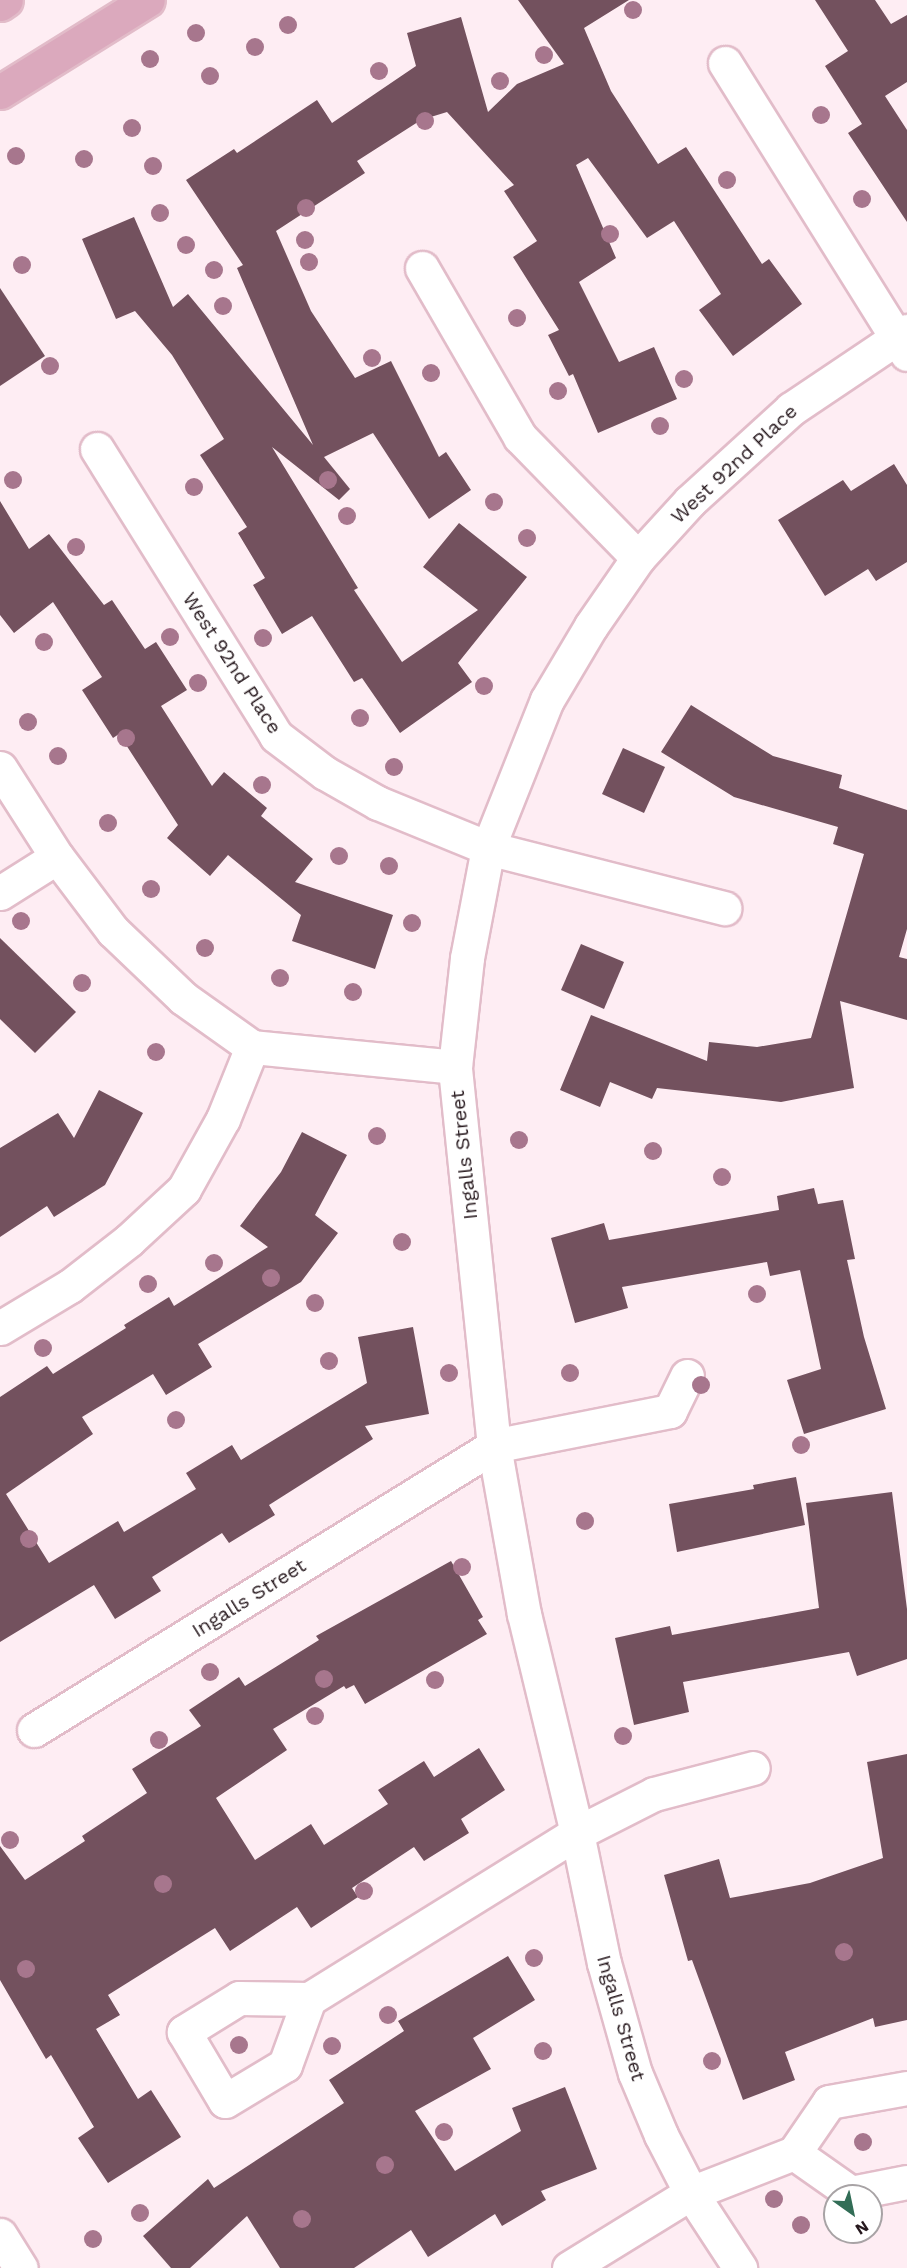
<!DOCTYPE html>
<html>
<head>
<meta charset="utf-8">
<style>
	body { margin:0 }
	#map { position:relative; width:907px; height:2268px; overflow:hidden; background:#feedf3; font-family:"Work Sans",sans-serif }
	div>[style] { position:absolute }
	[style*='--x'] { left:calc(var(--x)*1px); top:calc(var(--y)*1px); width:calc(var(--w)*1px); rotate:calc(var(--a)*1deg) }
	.building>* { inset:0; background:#73515e }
	.roads { filter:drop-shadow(2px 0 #e2bcc9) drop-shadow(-2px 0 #e2bcc9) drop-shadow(0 2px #e2bcc9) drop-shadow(0 -2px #e2bcc9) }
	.minor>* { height:33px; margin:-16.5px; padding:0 16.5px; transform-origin:16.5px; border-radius:16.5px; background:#fff }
	.major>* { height:33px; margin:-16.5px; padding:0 16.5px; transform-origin:16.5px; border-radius:16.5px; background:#dba9bd }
	.trees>* { width:18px; height:18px; margin:-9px; border-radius:50%; background:#a7768d }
	span { translate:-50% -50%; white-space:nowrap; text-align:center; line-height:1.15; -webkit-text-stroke:6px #fff; paint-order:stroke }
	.street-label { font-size:20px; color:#26181d }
	.north { position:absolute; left:823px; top:2184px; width:60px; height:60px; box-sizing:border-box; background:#fff; border:2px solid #a8a3a5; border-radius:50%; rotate:147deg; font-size:16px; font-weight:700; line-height:24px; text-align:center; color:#26181d }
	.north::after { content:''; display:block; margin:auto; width:21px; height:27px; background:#326d56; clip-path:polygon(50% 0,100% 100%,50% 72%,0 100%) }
</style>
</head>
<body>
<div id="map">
	<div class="building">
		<i style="clip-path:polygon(518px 0,629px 0,584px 28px,611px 91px,658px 164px,686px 147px,762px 264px,769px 259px,802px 304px,733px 356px,699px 310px,721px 294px,674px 221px,647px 238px,588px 158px,576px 165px,616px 258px,579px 282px,619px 362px,654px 347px,677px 399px,598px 433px,573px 374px,569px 376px,548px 335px,559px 330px,513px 257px,537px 241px,504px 191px,514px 185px,447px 112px,421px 120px,357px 161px,365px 173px,276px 231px,311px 311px,355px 378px,391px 361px,439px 457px,446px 452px,471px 490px,429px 519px,373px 433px,324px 457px,350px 489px,339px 500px,272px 447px,358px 588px,354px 590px,402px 662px,478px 610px,423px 567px,459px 523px,527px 577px,458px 663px,472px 682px,400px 733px,362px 678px,354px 682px,312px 616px,282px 634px,253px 585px,265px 578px,238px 533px,247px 527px,200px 455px,224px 439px,172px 355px,135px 311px,116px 319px,82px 239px,134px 217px,173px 307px,188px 294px,313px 445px,237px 268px,243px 265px,186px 180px,234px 149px,237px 153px,317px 100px,332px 123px,416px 66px,407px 33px,461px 17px,488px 112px,517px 84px,564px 64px)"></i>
		<i style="clip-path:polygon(815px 0,875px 0,891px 24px,907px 15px,907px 82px,885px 96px,907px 130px,907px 222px,848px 133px,862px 124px,825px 66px,848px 51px)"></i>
		<i style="clip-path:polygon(0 288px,45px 356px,0 386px)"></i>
		<i style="clip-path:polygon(894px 464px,907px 485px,907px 562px,876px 581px,868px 569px,825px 596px,778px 520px,843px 480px,851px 491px)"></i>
		<i style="clip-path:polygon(0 501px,29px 549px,49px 534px,104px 605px,112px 600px,145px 649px,156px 642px,187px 690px,161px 706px,212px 786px,224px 772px,267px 808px,261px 816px,313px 859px,295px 882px,393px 915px,375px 969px,292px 941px,301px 915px,228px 855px,210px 876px,167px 838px,178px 825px,119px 734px,113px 738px,82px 690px,102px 677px,53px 602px,14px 633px,0 615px)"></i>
		<i style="clip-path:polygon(691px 705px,773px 756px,842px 775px,839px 788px,907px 810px,907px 929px,899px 957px,907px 959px,907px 1020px,840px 1001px,854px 1088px,781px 1102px,657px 1088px,652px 1099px,610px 1082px,600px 1107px,560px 1090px,591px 1015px,707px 1061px,709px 1042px,757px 1047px,811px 1038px,864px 854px,833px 844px,838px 827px,734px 797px,661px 752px)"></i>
		<i style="clip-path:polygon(623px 748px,665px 767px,644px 813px,602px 794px)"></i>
		<i style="clip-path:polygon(0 938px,76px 1012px,35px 1053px,0 1019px)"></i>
		<i style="clip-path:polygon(581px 944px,624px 962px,604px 1009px,561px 990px)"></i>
		<i style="clip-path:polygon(99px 1090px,143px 1113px,105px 1185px,54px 1217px,47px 1206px,0 1237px,0 1148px,58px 1113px,74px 1138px)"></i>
		<i style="clip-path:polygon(302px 1132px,347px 1155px,315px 1215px,338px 1233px,301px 1282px,198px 1344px,212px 1367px,166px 1395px,153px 1374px,82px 1417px,93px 1434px,6px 1494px,49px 1563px,118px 1521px,124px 1532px,196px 1489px,186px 1473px,232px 1445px,241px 1460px,367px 1383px,358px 1337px,413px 1327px,429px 1414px,365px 1426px,373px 1439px,269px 1505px,275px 1515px,229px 1543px,222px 1533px,152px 1577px,161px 1591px,115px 1619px,94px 1585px,0 1642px,0 1397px,47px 1366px,53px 1374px,126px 1328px,124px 1325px,169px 1297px,174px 1306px,268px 1247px,240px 1226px,281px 1172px)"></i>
		<i style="clip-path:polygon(814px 1188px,818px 1204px,843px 1200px,855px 1259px,847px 1260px,864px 1337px,886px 1409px,804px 1434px,787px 1380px,821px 1369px,800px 1270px,770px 1276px,767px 1262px,622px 1287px,628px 1308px,575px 1323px,551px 1238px,604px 1223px,609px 1240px,779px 1210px,777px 1196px)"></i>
		<i style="clip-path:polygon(796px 1477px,805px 1525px,677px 1552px,669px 1504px,754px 1489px,753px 1485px)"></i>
		<i style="clip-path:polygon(892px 1492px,907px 1609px,907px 1659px,857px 1676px,849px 1652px,683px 1682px,689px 1712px,634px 1725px,615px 1638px,670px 1626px,672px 1635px,819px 1608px,806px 1503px)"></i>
		<i style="clip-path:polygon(451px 1561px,483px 1617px,478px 1620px,487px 1634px,365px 1704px,354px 1685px,346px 1689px,344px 1686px,273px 1729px,287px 1750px,216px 1798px,255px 1860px,311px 1824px,324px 1845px,388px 1804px,378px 1790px,424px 1761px,434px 1777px,479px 1748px,505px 1790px,461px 1819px,469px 1833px,424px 1861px,414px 1847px,352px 1888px,358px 1897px,311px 1928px,297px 1907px,230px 1951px,215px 1928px,108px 1995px,120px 2015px,96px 2029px,138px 2099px,151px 2090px,181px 2137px,108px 2183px,78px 2138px,94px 2127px,51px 2055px,46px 2059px,0 1980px,0 1846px,25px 1880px,85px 1841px,82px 1836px,147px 1793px,132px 1769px,201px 1726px,189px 1710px,239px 1677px,245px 1686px,319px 1640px,316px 1636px)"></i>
		<i style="clip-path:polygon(907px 1754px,907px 2020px,875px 2027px,873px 2018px,785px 2052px,795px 2080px,743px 2100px,692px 1960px,688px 1961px,664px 1875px,719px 1859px,730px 1898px,810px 1883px,883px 1858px,867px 1762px)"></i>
		<i style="clip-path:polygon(508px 1956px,535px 2000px,473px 2038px,491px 2069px,415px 2111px,455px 2171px,521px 2131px,512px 2108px,565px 2087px,597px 2169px,541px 2191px,546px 2200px,502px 2226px,495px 2214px,428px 2257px,411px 2230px,354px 2268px,280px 2268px,247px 2216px,190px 2268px,171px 2268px,143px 2236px,208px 2179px,214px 2188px,344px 2103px,329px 2080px,404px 2031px,398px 2021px)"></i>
	</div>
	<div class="roads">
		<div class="minor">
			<i style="--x:725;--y:63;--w:343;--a:58"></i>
			<i style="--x:422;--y:268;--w:195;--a:59.9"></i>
			<i style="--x:520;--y:437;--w:169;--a:45.7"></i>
			<i style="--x:97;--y:449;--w:338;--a:58"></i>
			<i style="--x:276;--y:736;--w:61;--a:37.1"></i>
			<i style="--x:325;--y:773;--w:61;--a:29.5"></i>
			<i style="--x:378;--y:803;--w:119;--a:22.2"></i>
			<i style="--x:488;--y:848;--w:244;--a:14.3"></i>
			<i style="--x:0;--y:768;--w:106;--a:57.4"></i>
			<i style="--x:57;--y:857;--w:93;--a:52.9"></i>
			<i style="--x:113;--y:931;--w:97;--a:43.7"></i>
			<i style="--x:183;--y:998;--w:85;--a:35.4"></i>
			<i style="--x:252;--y:1047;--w:204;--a:5.6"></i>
			<i style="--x:0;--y:893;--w:67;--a:-32.3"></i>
			<i style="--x:0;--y:1328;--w:82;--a:-31"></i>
			<i style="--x:70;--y:1286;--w:75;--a:-37.9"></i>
			<i style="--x:129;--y:1240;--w:75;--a:-42.8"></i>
			<i style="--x:184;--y:1189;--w:80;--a:-60.9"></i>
			<i style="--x:223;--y:1119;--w:78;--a:-68.1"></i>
			<i style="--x:687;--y:1376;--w:39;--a:116"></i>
			<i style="--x:670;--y:1411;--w:179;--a:168.8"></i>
			<i style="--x:494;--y:1446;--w:171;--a:79.9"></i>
			<i style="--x:524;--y:1614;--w:225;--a:76.4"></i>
			<i style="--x:577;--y:1833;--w:133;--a:78.3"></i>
			<i style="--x:604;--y:1963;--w:114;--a:74.3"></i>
			<i style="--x:635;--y:2073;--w:67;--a:67.2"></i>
			<i style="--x:661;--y:2135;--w:65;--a:62.7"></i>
			<i style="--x:691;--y:2193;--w:90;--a:56.8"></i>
			<i style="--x:34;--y:1730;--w:541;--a:-31.69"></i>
			<i style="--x:494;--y:1446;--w:381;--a:-95.9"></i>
			<i style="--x:455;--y:1067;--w:110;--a:-83.7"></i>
			<i style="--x:467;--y:958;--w:112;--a:-79.2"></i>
			<i style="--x:488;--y:848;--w:159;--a:-68.3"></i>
			<i style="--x:547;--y:700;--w:86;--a:-59.3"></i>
			<i style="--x:591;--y:626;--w:83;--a:-55.3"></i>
			<i style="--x:638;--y:558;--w:77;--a:-47.6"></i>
			<i style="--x:690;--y:501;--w:137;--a:-42.3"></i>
			<i style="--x:791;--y:409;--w:140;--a:-33.9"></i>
			<i style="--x:309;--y:1999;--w:70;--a:-179.2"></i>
			<i style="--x:239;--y:1998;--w:65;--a:148.3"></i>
			<i style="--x:184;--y:2032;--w:80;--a:59.3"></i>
			<i style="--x:225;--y:2101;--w:70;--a:-31"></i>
			<i style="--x:285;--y:2065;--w:70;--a:-70"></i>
			<i style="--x:309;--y:1999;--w:315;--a:-31.8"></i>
			<i style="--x:577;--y:1833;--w:86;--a:-26.9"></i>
			<i style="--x:654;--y:1794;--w:102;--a:-14.7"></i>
			<i style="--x:794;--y:2153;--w:70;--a:35.1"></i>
			<i style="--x:851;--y:2193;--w:57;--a:-11.1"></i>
			<i style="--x:0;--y:2235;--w:39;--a:58"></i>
			<i style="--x:569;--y:2268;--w:143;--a:-31.6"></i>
			<i style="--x:691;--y:2193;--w:110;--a:-21.2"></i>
			<i style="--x:794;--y:2153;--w:62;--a:-55.5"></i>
			<i style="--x:829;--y:2102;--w:79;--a:-10.2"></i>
		</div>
		<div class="major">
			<i style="--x:0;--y:4;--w:7;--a:-34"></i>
			<i style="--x:0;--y:92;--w:174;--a:-31.9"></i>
		</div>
	</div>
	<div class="trees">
		<i style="left:633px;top:10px"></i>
		<i style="left:288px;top:25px"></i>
		<i style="left:196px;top:33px"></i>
		<i style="left:255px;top:47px"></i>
		<i style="left:544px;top:55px"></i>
		<i style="left:150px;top:59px"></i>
		<i style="left:379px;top:71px"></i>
		<i style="left:210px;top:76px"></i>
		<i style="left:500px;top:81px"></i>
		<i style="left:821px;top:115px"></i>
		<i style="left:425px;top:121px"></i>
		<i style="left:132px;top:128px"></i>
		<i style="left:16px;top:156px"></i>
		<i style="left:84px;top:159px"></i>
		<i style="left:153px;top:166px"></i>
		<i style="left:727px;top:180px"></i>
		<i style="left:862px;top:199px"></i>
		<i style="left:306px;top:208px"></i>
		<i style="left:160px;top:213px"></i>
		<i style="left:610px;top:234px"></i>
		<i style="left:305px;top:240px"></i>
		<i style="left:186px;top:245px"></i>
		<i style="left:309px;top:262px"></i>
		<i style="left:22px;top:265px"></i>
		<i style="left:214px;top:270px"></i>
		<i style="left:223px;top:306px"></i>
		<i style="left:517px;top:318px"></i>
		<i style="left:372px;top:358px"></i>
		<i style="left:50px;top:366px"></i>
		<i style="left:431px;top:373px"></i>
		<i style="left:684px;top:379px"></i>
		<i style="left:558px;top:391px"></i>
		<i style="left:660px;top:426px"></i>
		<i style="left:13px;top:480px"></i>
		<i style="left:328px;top:480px"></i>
		<i style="left:194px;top:487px"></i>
		<i style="left:494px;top:502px"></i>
		<i style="left:347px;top:516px"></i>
		<i style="left:527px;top:538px"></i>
		<i style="left:76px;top:547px"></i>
		<i style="left:170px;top:637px"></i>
		<i style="left:263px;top:638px"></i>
		<i style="left:44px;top:642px"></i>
		<i style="left:198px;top:683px"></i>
		<i style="left:484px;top:686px"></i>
		<i style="left:360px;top:718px"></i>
		<i style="left:28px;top:722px"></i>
		<i style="left:126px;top:738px"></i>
		<i style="left:58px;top:756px"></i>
		<i style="left:394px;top:767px"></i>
		<i style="left:262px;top:785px"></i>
		<i style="left:108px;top:823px"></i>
		<i style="left:339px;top:856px"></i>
		<i style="left:389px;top:866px"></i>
		<i style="left:151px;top:889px"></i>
		<i style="left:21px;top:921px"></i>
		<i style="left:412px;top:923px"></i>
		<i style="left:205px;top:948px"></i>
		<i style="left:280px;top:978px"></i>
		<i style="left:82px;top:983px"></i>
		<i style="left:353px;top:992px"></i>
		<i style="left:156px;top:1052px"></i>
		<i style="left:377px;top:1136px"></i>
		<i style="left:519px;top:1140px"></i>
		<i style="left:653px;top:1151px"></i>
		<i style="left:722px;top:1177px"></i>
		<i style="left:402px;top:1242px"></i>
		<i style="left:214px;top:1263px"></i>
		<i style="left:271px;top:1278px"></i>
		<i style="left:148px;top:1284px"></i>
		<i style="left:757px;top:1294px"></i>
		<i style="left:315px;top:1303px"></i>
		<i style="left:43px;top:1348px"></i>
		<i style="left:329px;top:1361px"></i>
		<i style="left:449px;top:1373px"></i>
		<i style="left:570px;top:1373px"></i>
		<i style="left:701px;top:1385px"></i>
		<i style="left:176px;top:1420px"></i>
		<i style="left:801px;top:1445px"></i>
		<i style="left:585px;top:1521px"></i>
		<i style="left:29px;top:1539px"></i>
		<i style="left:462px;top:1567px"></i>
		<i style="left:210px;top:1672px"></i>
		<i style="left:324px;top:1679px"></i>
		<i style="left:435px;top:1680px"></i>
		<i style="left:315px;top:1716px"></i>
		<i style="left:623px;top:1736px"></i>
		<i style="left:159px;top:1740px"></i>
		<i style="left:10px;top:1840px"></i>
		<i style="left:163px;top:1884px"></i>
		<i style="left:364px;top:1891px"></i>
		<i style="left:844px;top:1952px"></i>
		<i style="left:534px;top:1958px"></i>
		<i style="left:26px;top:1969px"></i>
		<i style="left:388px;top:2015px"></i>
		<i style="left:239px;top:2045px"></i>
		<i style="left:332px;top:2046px"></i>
		<i style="left:543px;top:2051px"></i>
		<i style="left:712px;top:2061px"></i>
		<i style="left:444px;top:2132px"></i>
		<i style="left:863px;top:2142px"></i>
		<i style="left:385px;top:2165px"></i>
		<i style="left:774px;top:2199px"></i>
		<i style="left:140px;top:2213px"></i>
		<i style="left:302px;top:2219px"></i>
		<i style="left:801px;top:2225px"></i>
		<i style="left:93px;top:2239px"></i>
	</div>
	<div class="street-label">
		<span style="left:734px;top:464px;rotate:-43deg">West 92nd Place</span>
		<span style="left:232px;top:663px;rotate:57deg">West 92nd Place</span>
		<span style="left:464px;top:1155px;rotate:-96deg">Ingalls Street</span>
		<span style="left:249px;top:1598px;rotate:-32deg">Ingalls Street</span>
		<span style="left:621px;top:2018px;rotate:74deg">Ingalls Street</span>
	</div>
	<div class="north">N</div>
</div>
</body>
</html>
